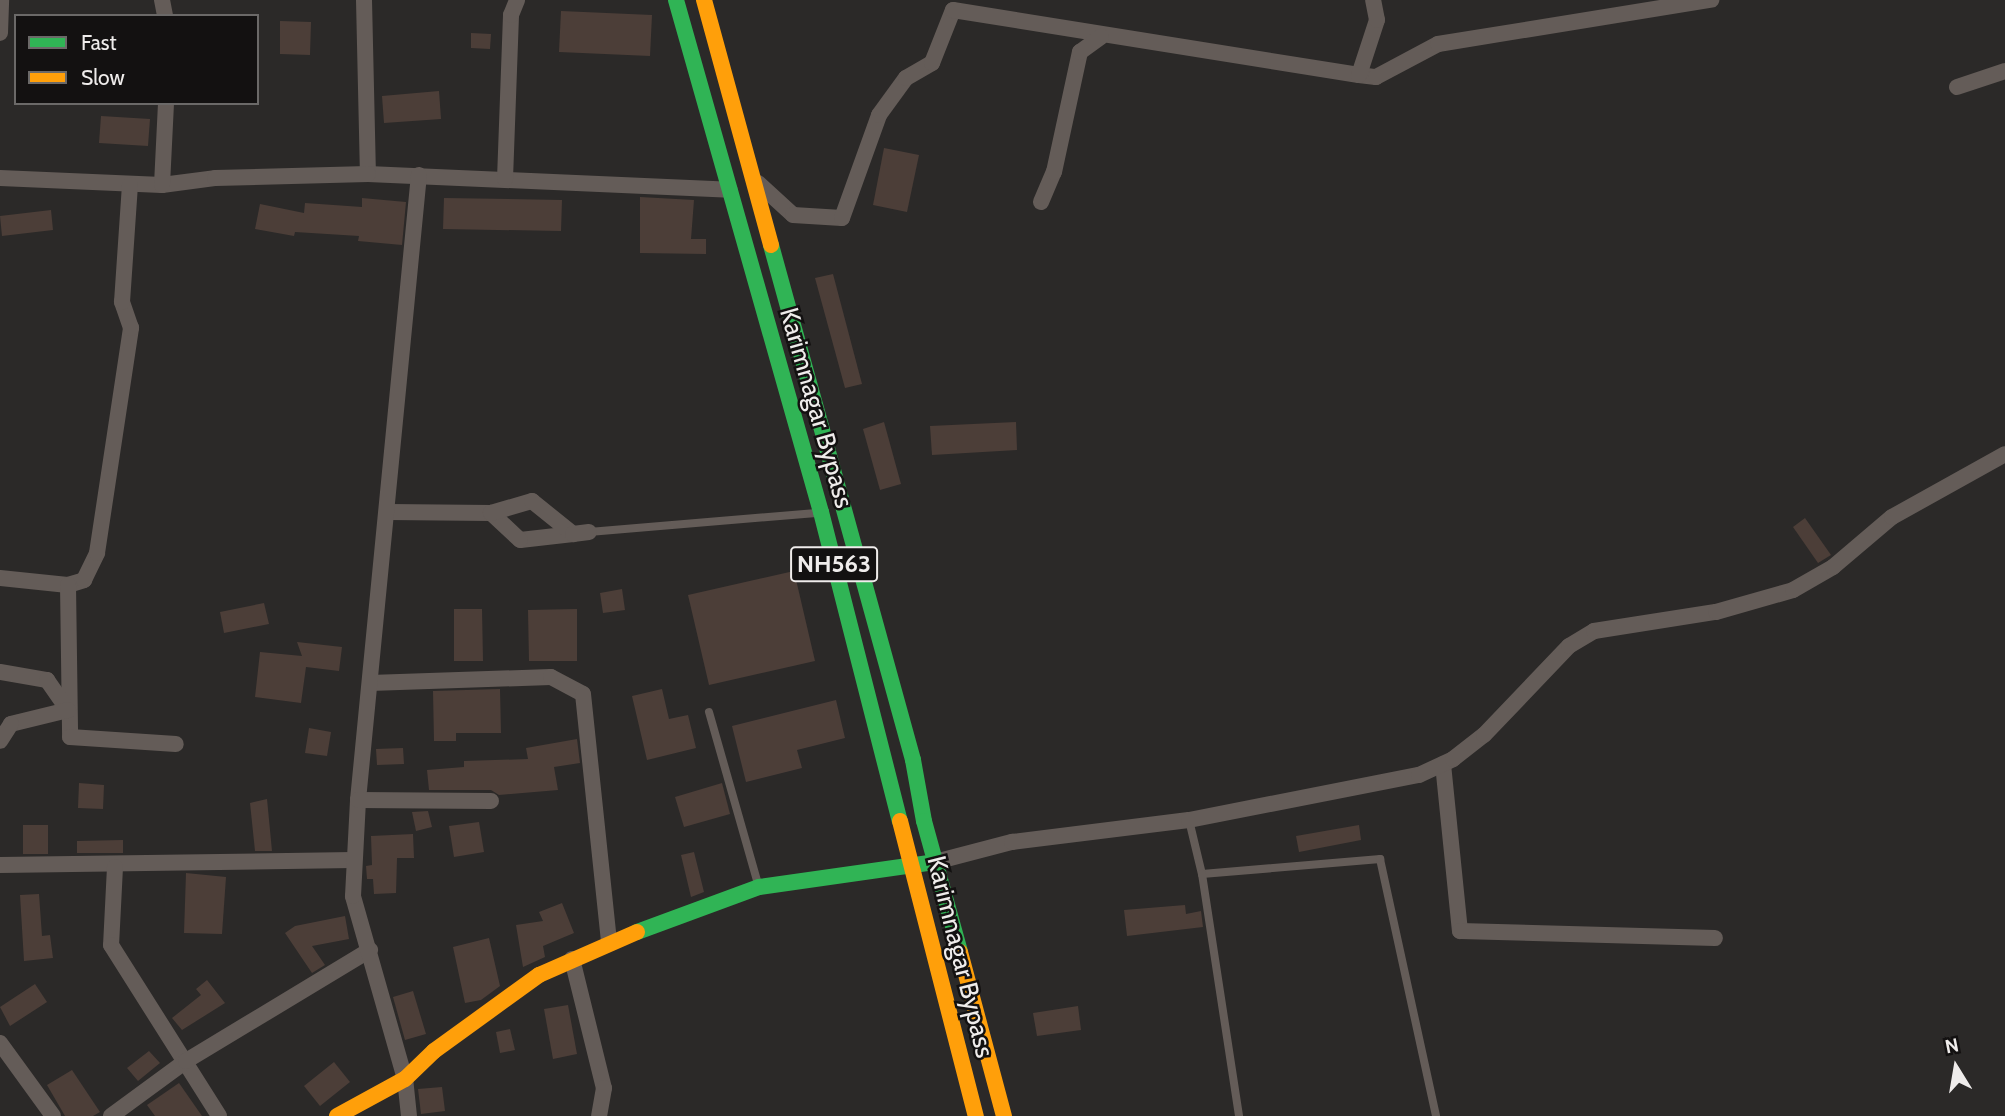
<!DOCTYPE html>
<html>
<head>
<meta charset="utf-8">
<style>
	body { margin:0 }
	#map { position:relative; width:2005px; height:1116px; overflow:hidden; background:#2b2928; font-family:Cabin,sans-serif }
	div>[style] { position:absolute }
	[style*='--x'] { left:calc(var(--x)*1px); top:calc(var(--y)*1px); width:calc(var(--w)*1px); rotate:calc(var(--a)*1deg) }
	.building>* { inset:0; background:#4c3e38 }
	.lane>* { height:8px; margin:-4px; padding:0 4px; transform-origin:4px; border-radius:4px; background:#645c58 }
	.street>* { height:16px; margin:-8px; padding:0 8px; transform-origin:8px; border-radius:8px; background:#645c58 }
	.fast>* { height:16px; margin:-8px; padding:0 8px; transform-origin:8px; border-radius:8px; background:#30b455 }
	.slow>* { height:16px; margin:-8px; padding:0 8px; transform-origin:8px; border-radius:8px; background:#ff9f0a }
	span { translate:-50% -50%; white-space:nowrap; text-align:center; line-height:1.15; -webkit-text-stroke:5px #131111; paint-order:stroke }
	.shield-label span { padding:2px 5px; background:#131111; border:2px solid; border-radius:5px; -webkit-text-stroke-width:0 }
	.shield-label { font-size:24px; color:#efeceb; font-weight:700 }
	.street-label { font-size:26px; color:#efeceb }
	.legend { position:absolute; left:14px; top:14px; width:245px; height:91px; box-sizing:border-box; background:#131111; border:2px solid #6b6968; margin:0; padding:9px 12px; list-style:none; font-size:21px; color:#efeceb }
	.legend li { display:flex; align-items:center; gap:14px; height:35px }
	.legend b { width:35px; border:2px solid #6b6968 }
	.north { position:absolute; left:1921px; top:1032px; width:70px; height:70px; -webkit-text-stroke:5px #131111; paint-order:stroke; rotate:349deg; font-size:19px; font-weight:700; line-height:28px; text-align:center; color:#efeceb }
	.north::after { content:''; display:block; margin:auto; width:24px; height:32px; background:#efeceb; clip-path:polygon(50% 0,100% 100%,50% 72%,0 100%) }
</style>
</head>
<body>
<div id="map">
	<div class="building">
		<i style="clip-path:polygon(561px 11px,652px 15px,650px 56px,559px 52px)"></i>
		<i style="clip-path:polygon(280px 21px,311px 22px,310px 55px,280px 54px)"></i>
		<i style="clip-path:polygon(471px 33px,491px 34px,490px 49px,471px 48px)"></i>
		<i style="clip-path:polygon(439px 91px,441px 119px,384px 123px,382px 96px)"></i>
		<i style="clip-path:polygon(101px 116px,150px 119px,148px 146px,99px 143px)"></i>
		<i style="clip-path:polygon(884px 148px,919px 155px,907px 212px,873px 205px)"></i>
		<i style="clip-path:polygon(640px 197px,694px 200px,691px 239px,706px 239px,706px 254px,640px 253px)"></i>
		<i style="clip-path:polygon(362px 198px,406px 202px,402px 245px,358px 241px,359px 236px,295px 232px,294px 236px,255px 229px,260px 204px,304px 213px,305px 203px,362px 207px)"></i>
		<i style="clip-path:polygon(444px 198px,562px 200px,561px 231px,443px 229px)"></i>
		<i style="clip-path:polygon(51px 210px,53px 230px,2px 236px,0 216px)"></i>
		<i style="clip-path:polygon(833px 274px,862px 384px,845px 388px,815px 278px)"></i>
		<i style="clip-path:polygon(884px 422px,901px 484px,880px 490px,863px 429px)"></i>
		<i style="clip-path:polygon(1016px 422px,1017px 450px,932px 455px,930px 426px)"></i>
		<i style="clip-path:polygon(1805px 518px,1831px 555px,1818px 563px,1793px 527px)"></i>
		<i style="clip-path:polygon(794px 571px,815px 661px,709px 685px,688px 595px)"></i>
		<i style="clip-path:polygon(622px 589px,625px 610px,603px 613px,600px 593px)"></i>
		<i style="clip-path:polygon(264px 603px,269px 624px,224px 633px,220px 612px)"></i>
		<i style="clip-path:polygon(454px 609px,482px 609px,483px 661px,454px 661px)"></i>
		<i style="clip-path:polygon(577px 609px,577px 661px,529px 661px,528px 610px)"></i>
		<i style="clip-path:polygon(297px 642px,342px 647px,339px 671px,306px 667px,301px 703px,255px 697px,260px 652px,302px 656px)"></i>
		<i style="clip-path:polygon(500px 689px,501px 733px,456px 733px,456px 741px,434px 741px,433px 691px)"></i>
		<i style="clip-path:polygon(662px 689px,669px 719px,688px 715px,696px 748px,647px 760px,632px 696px)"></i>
		<i style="clip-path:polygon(836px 700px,845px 738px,797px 750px,802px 768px,746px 782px,732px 726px)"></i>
		<i style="clip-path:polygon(309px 728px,331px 732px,327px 756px,305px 753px)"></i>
		<i style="clip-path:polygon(577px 739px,580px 763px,554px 767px,558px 790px,499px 795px,491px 790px,429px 790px,427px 770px,464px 767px,464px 761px,528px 759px,526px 748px)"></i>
		<i style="clip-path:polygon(403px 748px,404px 764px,377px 765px,376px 749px)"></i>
		<i style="clip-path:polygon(79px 783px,104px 785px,103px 809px,78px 808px)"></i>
		<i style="clip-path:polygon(722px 783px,730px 814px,684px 827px,675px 797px)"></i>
		<i style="clip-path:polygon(267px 799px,272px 851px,255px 851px,250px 803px)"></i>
		<i style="clip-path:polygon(428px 811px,432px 827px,416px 831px,412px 812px)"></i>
		<i style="clip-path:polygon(479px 822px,484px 852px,454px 857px,449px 826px)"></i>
		<i style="clip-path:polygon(23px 825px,48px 825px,48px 854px,23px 854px)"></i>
		<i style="clip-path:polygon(1359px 825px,1361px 840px,1299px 852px,1296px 836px)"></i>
		<i style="clip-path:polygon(413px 834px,414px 858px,397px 858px,396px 893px,374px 894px,373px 879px,367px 879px,366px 866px,372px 865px,371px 836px)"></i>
		<i style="clip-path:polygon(123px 840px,123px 853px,77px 853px,77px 841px)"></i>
		<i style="clip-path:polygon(694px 852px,704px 892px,691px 897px,681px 855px)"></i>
		<i style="clip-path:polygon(186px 873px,226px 877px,222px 934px,184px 933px)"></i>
		<i style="clip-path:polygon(39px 894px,42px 936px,50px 935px,53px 958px,24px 961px,20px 895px)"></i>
		<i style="clip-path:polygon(562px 903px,574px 933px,543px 946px,545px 957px,523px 967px,516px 925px,543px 921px,539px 912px)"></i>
		<i style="clip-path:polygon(1185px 905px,1186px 914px,1201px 911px,1203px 927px,1127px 936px,1124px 910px)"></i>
		<i style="clip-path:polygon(345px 916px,349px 939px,312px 946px,325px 965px,312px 973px,285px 933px,295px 926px)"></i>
		<i style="clip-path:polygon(489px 938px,500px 986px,481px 1000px,465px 1003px,453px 947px)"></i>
		<i style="clip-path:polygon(207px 980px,225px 1003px,182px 1030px,172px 1018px,201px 995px,196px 989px)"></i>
		<i style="clip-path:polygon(35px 984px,47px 1002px,10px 1026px,0 1007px)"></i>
		<i style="clip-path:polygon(413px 991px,426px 1034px,405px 1040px,393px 997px)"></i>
		<i style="clip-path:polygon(568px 1005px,577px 1054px,553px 1059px,544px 1009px)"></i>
		<i style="clip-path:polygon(1078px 1006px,1081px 1030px,1037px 1036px,1033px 1013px)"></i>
		<i style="clip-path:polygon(510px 1029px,515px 1050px,500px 1053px,496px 1032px)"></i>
		<i style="clip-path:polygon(149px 1051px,160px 1063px,138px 1081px,127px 1068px)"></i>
		<i style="clip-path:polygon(334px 1062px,350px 1082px,320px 1106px,304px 1086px)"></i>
		<i style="clip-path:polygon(72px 1070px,100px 1112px,93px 1116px,65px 1116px,47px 1085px)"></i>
		<i style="clip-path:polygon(179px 1083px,202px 1116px,155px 1116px,147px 1105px)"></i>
		<i style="clip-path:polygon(442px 1087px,445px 1111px,421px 1114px,418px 1089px)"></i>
	</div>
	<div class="lane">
		<i style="--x:589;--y:532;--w:228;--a:-4.8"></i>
		<i style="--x:709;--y:712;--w:179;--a:74.1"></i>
		<i style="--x:1189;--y:820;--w:56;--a:76.5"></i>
		<i style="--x:1202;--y:874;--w:179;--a:-4.8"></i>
		<i style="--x:1380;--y:859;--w:263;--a:77.7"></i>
		<i style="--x:1202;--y:874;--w:245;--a:81.3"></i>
	</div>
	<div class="street">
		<i style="--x:162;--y:0;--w:16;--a:79"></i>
		<i style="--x:364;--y:0;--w:174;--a:88.7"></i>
		<i style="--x:368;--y:174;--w:362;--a:2.5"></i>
		<i style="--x:0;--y:33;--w:33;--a:-88"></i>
		<i style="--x:1359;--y:75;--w:17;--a:7"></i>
		<i style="--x:1376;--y:77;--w:70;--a:-28"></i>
		<i style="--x:1438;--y:44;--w:277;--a:-9.2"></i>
		<i style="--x:1957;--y:87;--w:51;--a:-18.4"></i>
		<i style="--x:0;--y:178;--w:162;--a:2.5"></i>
		<i style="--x:162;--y:185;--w:53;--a:-7.5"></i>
		<i style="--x:215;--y:178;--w:153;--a:-1.5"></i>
		<i style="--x:505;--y:179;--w:164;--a:-87.9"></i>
		<i style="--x:511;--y:15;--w:16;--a:-68"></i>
		<i style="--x:758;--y:183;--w:47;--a:42.4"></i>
		<i style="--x:793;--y:215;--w:49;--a:3.5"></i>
		<i style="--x:842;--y:218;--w:109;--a:-70.2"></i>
		<i style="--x:879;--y:115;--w:46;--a:-53.9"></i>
		<i style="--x:906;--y:78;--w:30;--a:-30"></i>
		<i style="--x:932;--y:63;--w:57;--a:-68.4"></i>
		<i style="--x:953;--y:10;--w:411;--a:9.1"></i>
		<i style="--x:1359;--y:75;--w:58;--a:-71.9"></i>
		<i style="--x:1377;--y:20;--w:20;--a:-101"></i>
		<i style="--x:162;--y:185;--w:82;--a:-87.2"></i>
		<i style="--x:1041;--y:202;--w:33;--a:-67"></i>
		<i style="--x:1054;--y:172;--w:123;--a:-77.8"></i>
		<i style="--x:1080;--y:52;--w:26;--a:-36"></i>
		<i style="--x:389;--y:512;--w:102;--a:0.6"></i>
		<i style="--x:573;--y:534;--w:53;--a:173.5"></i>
		<i style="--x:520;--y:540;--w:40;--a:-137"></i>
		<i style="--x:491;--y:513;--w:43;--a:-16.3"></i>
		<i style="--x:532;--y:501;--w:53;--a:38.8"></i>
		<i style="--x:573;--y:534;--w:16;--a:-7"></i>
		<i style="--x:0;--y:578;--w:68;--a:5.9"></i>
		<i style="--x:68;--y:585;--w:17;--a:-17"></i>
		<i style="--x:84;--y:580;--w:30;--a:-64"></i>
		<i style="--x:97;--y:553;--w:228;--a:-81.4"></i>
		<i style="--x:131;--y:328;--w:28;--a:-109"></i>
		<i style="--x:122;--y:302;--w:117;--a:-86.1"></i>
		<i style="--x:68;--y:585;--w:152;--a:89.2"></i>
		<i style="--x:70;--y:737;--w:106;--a:3.8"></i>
		<i style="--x:0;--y:672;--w:48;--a:9.7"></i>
		<i style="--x:47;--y:680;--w:37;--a:55"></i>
		<i style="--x:68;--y:710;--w:59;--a:166.2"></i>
		<i style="--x:11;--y:724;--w:20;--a:123"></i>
		<i style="--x:370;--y:683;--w:181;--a:-1.9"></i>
		<i style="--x:551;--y:677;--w:36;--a:28"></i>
		<i style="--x:583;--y:694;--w:249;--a:84"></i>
		<i style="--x:1443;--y:764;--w:168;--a:84.2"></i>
		<i style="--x:1460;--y:931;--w:255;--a:1.6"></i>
		<i style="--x:358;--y:800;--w:628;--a:-84.43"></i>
		<i style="--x:935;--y:862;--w:80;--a:-14.6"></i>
		<i style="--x:1012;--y:842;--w:178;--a:-7.1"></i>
		<i style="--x:1189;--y:820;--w:234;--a:-11.1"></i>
		<i style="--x:1419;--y:775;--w:38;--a:-25"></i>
		<i style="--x:1453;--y:759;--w:39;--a:-38"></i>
		<i style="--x:1484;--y:735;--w:123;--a:-46.3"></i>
		<i style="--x:1569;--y:646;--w:29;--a:-31"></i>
		<i style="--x:1594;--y:631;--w:123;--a:-8.9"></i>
		<i style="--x:1716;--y:612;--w:80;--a:-15.9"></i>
		<i style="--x:1793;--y:590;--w:46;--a:-29.9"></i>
		<i style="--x:1833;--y:567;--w:77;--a:-40.3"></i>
		<i style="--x:1892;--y:517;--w:129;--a:-29.1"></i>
		<i style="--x:0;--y:865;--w:353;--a:-0.8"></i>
		<i style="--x:115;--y:867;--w:78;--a:92.9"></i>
		<i style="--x:111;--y:945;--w:202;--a:57.7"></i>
		<i style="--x:572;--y:959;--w:133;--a:76.1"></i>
		<i style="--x:604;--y:1088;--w:28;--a:100"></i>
		<i style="--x:0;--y:1043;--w:90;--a:54"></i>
		<i style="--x:111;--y:1116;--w:93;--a:-36.3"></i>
		<i style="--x:186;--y:1061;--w:215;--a:-31.1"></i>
		<i style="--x:409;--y:1116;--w:37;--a:-96"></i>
		<i style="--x:405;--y:1079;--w:190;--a:-105.9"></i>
		<i style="--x:353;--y:896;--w:96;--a:-87"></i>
		<i style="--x:358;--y:800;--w:133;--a:0.4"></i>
	</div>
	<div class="fast">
		<i style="--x:676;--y:0;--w:532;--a:74.19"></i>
		<i style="--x:821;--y:512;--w:319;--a:75.7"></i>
		<i style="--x:771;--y:245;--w:534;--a:74.58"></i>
		<i style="--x:913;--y:760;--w:62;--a:79.8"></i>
		<i style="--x:924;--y:821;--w:136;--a:74.6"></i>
		<i style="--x:637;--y:932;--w:130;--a:-20.2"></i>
		<i style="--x:759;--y:887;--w:170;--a:-8.1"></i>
	</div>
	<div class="slow">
		<i style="--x:704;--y:0;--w:254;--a:74.7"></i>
		<i style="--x:900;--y:821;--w:305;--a:75.6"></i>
		<i style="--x:960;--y:952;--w:170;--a:75"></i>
		<i style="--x:337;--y:1116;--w:77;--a:-28.6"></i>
		<i style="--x:405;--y:1079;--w:40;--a:-44"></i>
		<i style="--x:434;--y:1051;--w:130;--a:-35.9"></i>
		<i style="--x:539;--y:975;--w:107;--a:-23.7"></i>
	</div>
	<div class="shield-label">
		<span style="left:834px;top:564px">NH563</span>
	</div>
	<div class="street-label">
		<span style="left:816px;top:408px;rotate:74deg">Karimnagar Bypass</span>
		<span style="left:960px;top:957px;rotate:76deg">Karimnagar Bypass</span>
	</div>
	<ul class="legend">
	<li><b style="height:9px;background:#30b455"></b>Fast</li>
	<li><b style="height:9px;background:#ff9f0a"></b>Slow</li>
	</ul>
	<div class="north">N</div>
</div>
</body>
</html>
